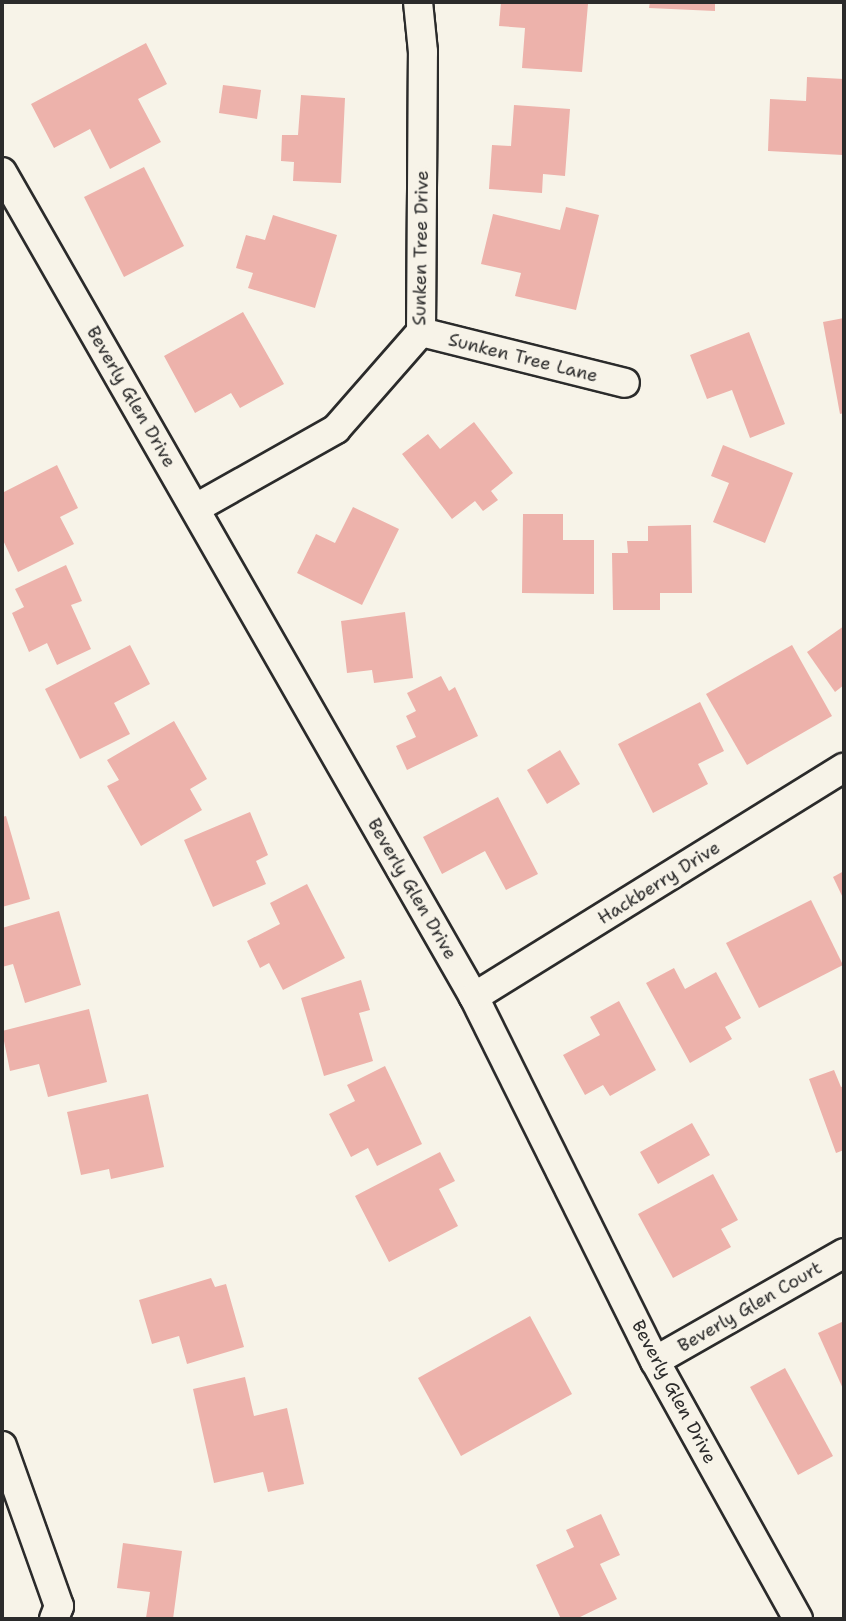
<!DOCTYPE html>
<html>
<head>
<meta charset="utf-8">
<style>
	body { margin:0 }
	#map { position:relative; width:846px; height:1621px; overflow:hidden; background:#f7f3e8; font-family:"Shantell Sans",sans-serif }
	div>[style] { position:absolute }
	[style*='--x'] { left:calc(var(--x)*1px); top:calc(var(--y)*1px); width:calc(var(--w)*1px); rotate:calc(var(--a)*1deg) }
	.building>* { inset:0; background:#edb2ab }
	.roads { filter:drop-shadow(2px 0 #2b2b2b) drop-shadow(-2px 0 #2b2b2b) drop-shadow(0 2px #2b2b2b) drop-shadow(0 -2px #2b2b2b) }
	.minor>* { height:28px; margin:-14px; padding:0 14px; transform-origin:14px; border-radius:14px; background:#f7f3e8 }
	span { translate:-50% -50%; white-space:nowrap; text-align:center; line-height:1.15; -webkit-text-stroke:6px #f7f3e8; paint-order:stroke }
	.street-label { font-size:18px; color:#2b2b2b }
	.frame { position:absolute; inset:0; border:4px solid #2b2b2b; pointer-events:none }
</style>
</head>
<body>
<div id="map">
	<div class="building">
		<i style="clip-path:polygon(501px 2px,588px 4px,582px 72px,522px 68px,525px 28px,499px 26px)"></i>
		<i style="clip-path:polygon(650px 2px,715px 2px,715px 11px,649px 8px)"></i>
		<i style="clip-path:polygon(146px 43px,167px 84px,138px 99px,161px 142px,110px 169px,90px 129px,54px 148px,31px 104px)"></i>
		<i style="clip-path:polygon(807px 77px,844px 79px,843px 155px,768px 151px,770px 99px,806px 101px)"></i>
		<i style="clip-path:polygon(223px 85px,261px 90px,257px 119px,219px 113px)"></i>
		<i style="clip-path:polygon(301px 95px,345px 98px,341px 183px,293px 181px,294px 162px,281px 161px,282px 135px,298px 135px)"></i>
		<i style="clip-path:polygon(514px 105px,570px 109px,565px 176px,543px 174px,542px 193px,489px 189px,492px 145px,511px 146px)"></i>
		<i style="clip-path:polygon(144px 167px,184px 246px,124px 277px,84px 197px)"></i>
		<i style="clip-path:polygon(566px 207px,599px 215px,576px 310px,515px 296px,521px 273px,481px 264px,493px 214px,560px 230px)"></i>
		<i style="clip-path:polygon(273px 215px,337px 235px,315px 308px,248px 288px,253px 273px,236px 268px,246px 235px,265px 240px)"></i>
		<i style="clip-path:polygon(243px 312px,284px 384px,240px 408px,231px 393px,195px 413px,164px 356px)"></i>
		<i style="clip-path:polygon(844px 318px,844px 413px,840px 414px,823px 322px)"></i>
		<i style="clip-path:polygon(749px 332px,785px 424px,750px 438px,732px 390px,707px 399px,690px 355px)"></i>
		<i style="clip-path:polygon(474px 422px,513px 473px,491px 491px,498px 500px,483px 511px,475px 501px,452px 519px,402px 454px,428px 434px,440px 449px)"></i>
		<i style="clip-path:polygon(723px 445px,793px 473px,765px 543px,713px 522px,729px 483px,711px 476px)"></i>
		<i style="clip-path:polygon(57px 465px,78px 508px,60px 517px,74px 544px,18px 572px,2px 538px,2px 493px)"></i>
		<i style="clip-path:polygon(353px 507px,399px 529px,362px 605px,297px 573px,316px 534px,335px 543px)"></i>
		<i style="clip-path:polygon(523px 514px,563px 514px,563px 540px,594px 540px,594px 594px,522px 593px)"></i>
		<i style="clip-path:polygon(691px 525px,692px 593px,660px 593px,660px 610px,613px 610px,612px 553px,628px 553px,627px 541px,648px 541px,648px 526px)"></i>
		<i style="clip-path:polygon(66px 565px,82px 601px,71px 605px,91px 649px,57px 665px,47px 643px,29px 652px,12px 613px,24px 607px,15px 589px)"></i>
		<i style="clip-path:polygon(405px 612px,413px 678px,374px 683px,372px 670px,347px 673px,341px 621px)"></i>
		<i style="clip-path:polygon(844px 626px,844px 685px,835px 692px,807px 652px)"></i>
		<i style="clip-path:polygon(130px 645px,150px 684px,114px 703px,130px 734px,80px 759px,45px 689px)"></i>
		<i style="clip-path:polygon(792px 645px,832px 716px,747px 765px,706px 694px)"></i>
		<i style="clip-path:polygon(441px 676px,449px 691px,455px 687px,478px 736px,407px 770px,396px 746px,416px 737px,406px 716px,416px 711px,407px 693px)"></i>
		<i style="clip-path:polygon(700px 702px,724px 751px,698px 764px,708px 784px,653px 813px,618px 744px)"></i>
		<i style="clip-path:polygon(174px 721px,207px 779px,190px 789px,202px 810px,141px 846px,107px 786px,119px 780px,107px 760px)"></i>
		<i style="clip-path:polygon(560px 750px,580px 784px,547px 804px,527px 770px)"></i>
		<i style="clip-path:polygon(498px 797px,538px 874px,506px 890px,485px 851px,442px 874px,423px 837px)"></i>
		<i style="clip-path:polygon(250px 812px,268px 855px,256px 861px,266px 884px,213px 907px,184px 840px)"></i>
		<i style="clip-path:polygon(6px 816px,30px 899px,2px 907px,2px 817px)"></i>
		<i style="clip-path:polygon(844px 871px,844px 900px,833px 877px)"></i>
		<i style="clip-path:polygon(307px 884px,345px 958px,283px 990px,269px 963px,260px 968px,247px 941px,280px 924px,270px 903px)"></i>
		<i style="clip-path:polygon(811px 900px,843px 965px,759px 1008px,726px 943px)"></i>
		<i style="clip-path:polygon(59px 911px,81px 985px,25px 1003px,13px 964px,2px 967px,2px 928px)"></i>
		<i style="clip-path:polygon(674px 968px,685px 989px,716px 972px,741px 1018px,725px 1027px,732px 1039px,690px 1063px,646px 983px)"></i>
		<i style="clip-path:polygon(361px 980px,370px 1010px,359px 1013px,373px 1061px,324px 1076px,301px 998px)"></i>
		<i style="clip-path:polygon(619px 1001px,656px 1070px,610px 1096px,603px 1085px,585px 1095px,563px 1055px,600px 1035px,590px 1017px)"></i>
		<i style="clip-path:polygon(89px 1009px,107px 1082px,48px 1097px,39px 1064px,10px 1071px,2px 1031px)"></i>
		<i style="clip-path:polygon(385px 1066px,422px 1144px,377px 1166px,368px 1148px,351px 1157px,329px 1114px,355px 1101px,347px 1085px)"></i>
		<i style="clip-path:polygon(834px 1070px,841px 1087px,844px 1086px,844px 1150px,836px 1153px,809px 1079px)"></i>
		<i style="clip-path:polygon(148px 1094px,164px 1167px,111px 1179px,109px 1169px,81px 1175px,67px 1112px)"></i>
		<i style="clip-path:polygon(692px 1123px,710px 1155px,658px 1184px,640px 1152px)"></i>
		<i style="clip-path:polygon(440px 1152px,455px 1181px,439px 1189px,458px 1226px,389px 1262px,355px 1196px)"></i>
		<i style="clip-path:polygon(713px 1174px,738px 1220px,721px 1229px,731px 1247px,673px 1278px,638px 1214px)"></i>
		<i style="clip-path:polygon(211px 1278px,215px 1287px,226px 1284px,244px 1347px,187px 1364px,179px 1336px,152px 1344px,139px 1300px)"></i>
		<i style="clip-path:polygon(530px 1316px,572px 1394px,461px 1456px,418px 1378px)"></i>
		<i style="clip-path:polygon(844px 1321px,844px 1391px,818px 1333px)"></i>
		<i style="clip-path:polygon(785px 1368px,833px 1456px,798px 1475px,750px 1387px)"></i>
		<i style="clip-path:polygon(245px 1377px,254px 1416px,287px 1408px,304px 1484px,268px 1492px,263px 1472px,214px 1483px,193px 1389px)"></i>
		<i style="clip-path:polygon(601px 1514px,620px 1555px,600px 1564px,617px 1599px,576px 1619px,561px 1619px,536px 1565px,574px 1547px,566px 1530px)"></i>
		<i style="clip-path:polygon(123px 1543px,182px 1551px,173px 1619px,146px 1618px,150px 1592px,117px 1588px)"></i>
	</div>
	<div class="roads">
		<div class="minor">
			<i style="--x:2;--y:172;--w:950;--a:60.23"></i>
			<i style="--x:474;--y:997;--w:407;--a:63.6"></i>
			<i style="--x:655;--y:1361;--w:295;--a:61"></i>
			<i style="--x:421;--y:332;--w:210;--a:14"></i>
			<i style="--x:196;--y:508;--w:161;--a:-29.4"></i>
			<i style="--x:336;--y:429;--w:129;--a:-48.8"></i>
			<i style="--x:421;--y:332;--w:280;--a:-89.6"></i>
			<i style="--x:423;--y:52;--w:50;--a:-95.7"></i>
			<i style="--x:474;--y:997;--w:435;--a:-31.8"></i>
			<i style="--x:655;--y:1361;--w:218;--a:-29.7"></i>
			<i style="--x:2;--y:1446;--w:170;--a:70.4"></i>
			<i style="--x:59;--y:1606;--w:14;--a:111"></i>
		</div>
	</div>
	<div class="street-label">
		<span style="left:421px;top:248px;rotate:-89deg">Sunken Tree Drive</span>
		<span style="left:523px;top:358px;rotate:14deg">Sunken Tree Lane</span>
		<span style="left:131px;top:397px;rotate:60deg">Beverly Glen Drive</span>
		<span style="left:659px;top:883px;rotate:-32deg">Hackberry Drive</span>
		<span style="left:412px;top:889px;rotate:60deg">Beverly Glen Drive</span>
		<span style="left:750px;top:1307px;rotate:-30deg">Beverly Glen Court</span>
		<span style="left:674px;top:1392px;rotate:62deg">Beverly Glen Drive</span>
	</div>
	<div class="frame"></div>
</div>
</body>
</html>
